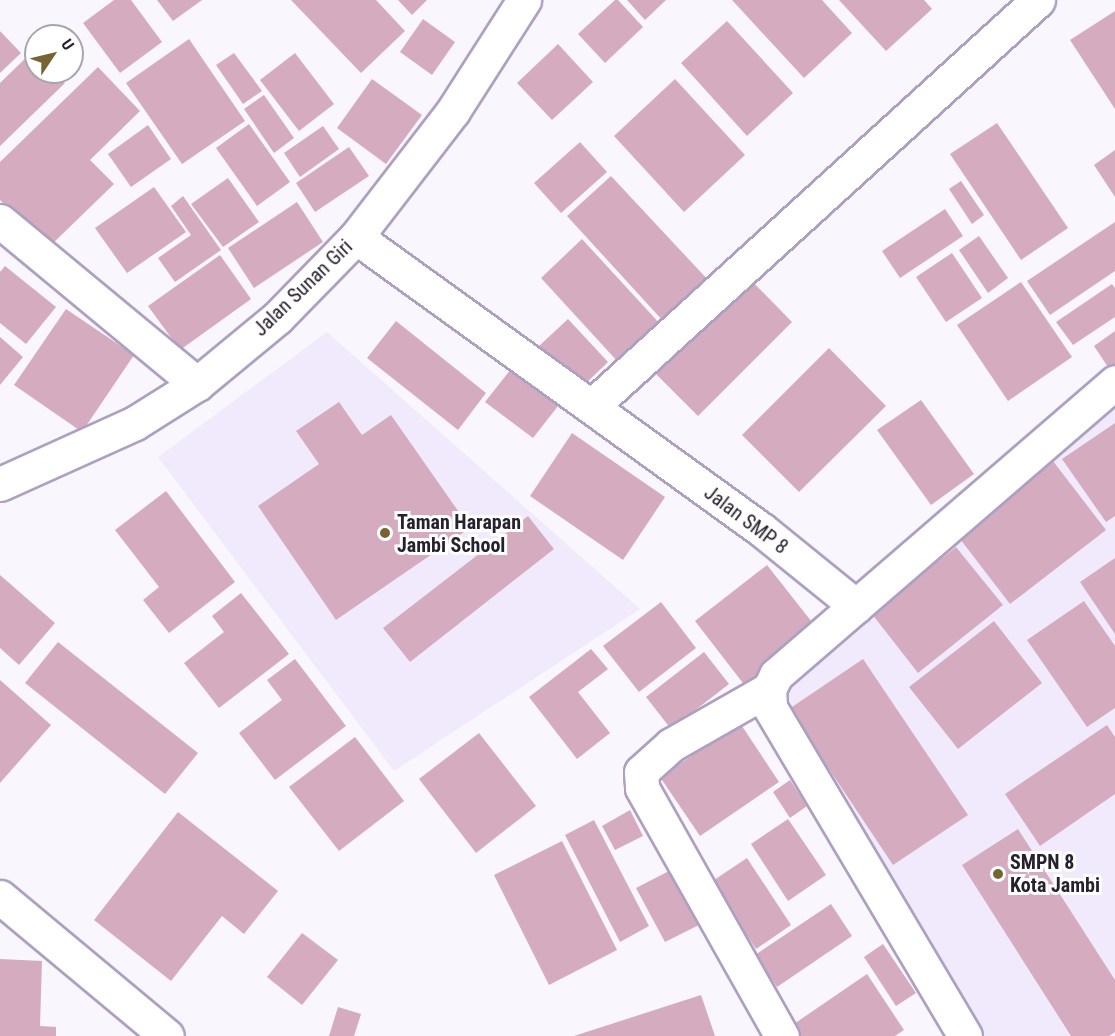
<!DOCTYPE html>
<html>
<head>
<meta charset="utf-8">
<style>
	body { margin:0 }
	#map { position:relative; width:1115px; height:1036px; overflow:hidden; background:#f9f6fd; font-family:"Roboto Condensed",sans-serif }
	div>[style] { position:absolute }
	[style*='--x'] { left:calc(var(--x)*1px); top:calc(var(--y)*1px); width:calc(var(--w)*1px); rotate:calc(var(--a)*1deg) }
	.built>* { inset:0; background:#f1eafc }
	.building>* { inset:0; background:#d5acbf }
	.roads { filter:drop-shadow(2px 0 #ada0c1) drop-shadow(-2px 0 #ada0c1) drop-shadow(0 2px #ada0c1) drop-shadow(0 -2px #ada0c1) }
	.minor>* { height:33px; margin:-16.5px; padding:0 16.5px; transform-origin:16.5px; border-radius:16.5px; background:#fff }
	.tertiary>* { height:33px; margin:-16.5px; padding:0 16.5px; transform-origin:16.5px; border-radius:16.5px; background:#fff }
	.dots>* { width:16px; height:16px; translate:-50% -50%; box-sizing:border-box; border:3px solid #fff; border-radius:50% }
	span { translate:-50% -50%; white-space:nowrap; text-align:center; line-height:1.15; -webkit-text-stroke:6px #fff; paint-order:stroke }
	.street-label { font-size:20px; color:#26212e }
	.poi-label { font-size:20px; color:#26212e; font-weight:700 }
	.left { translate:0 -50%; text-align:left }
	.north { position:absolute; left:24px; top:24px; width:60px; height:60px; box-sizing:border-box; background:#fff; border:2px solid #a8a6ab; border-radius:50%; rotate:55deg; font-size:16px; font-weight:700; line-height:24px; text-align:center; color:#26212e }
	.north::after { content:''; display:block; margin:auto; width:21px; height:27px; background:#766432; clip-path:polygon(50% 0,100% 100%,50% 72%,0 100%) }
</style>
</head>
<body>
<div id="map">
	<div class="built">
		<i style="clip-path:polygon(327px 332px,640px 609px,394px 771px,158px 457px)"></i>
		<i style="clip-path:polygon(1115px 399px,1115px 1036px,977px 1036px,784px 712px,788px 676px)"></i>
	</div>
	<div class="building">
		<i style="clip-path:polygon(114px 0,131px 0,162px 42px,120px 73px,83px 23px)"></i>
		<i style="clip-path:polygon(157px 0,202px 0,173px 21px)"></i>
		<i style="clip-path:polygon(291px 0,376px 0,405px 31px,361px 73px)"></i>
		<i style="clip-path:polygon(398px 0,427px 0,412px 15px)"></i>
		<i style="clip-path:polygon(615px 0,618px 0,643px 27px,605px 63px,578px 34px)"></i>
		<i style="clip-path:polygon(627px 0,666px 0,645px 20px)"></i>
		<i style="clip-path:polygon(732px 0,822px 0,852px 33px,804px 78px)"></i>
		<i style="clip-path:polygon(839px 0,924px 0,932px 9px,886px 51px)"></i>
		<i style="clip-path:polygon(1115px 11px,1115px 109px,1070px 40px)"></i>
		<i style="clip-path:polygon(423px 19px,455px 42px,432px 75px,400px 52px)"></i>
		<i style="clip-path:polygon(727px 21px,793px 93px,747px 136px,681px 63px)"></i>
		<i style="clip-path:polygon(0 31px,21px 53px,0 73px)"></i>
		<i style="clip-path:polygon(189px 39px,245px 121px,182px 164px,126px 83px)"></i>
		<i style="clip-path:polygon(558px 44px,593px 82px,552px 120px,517px 83px)"></i>
		<i style="clip-path:polygon(33px 51px,36px 53px,36px 72px,54px 72px,65px 83px,0 146px,0 83px)"></i>
		<i style="clip-path:polygon(234px 53px,262px 91px,243px 104px,216px 65px)"></i>
		<i style="clip-path:polygon(295px 53px,334px 104px,299px 131px,260px 80px)"></i>
		<i style="clip-path:polygon(98px 67px,140px 111px,90px 160px,114px 184px,47px 249px,0 200px,0 162px)"></i>
		<i style="clip-path:polygon(372px 79px,422px 115px,386px 164px,337px 128px)"></i>
		<i style="clip-path:polygon(675px 79px,745px 155px,684px 212px,614px 136px)"></i>
		<i style="clip-path:polygon(264px 95px,294px 138px,274px 153px,244px 109px)"></i>
		<i style="clip-path:polygon(997px 123px,1068px 228px,1021px 260px,950px 154px)"></i>
		<i style="clip-path:polygon(249px 124px,290px 182px,257px 206px,216px 148px)"></i>
		<i style="clip-path:polygon(148px 125px,171px 159px,131px 187px,108px 154px)"></i>
		<i style="clip-path:polygon(323px 126px,339px 149px,300px 177px,284px 153px)"></i>
		<i style="clip-path:polygon(580px 142px,607px 172px,561px 213px,534px 183px)"></i>
		<i style="clip-path:polygon(349px 147px,369px 176px,315px 212px,296px 183px)"></i>
		<i style="clip-path:polygon(1115px 150px,1115px 197px,1094px 165px)"></i>
		<i style="clip-path:polygon(611px 176px,709px 281px,664px 322px,567px 216px)"></i>
		<i style="clip-path:polygon(228px 178px,259px 222px,223px 247px,191px 204px)"></i>
		<i style="clip-path:polygon(961px 181px,984px 215px,972px 224px,949px 189px)"></i>
		<i style="clip-path:polygon(154px 187px,186px 232px,127px 273px,95px 228px)"></i>
		<i style="clip-path:polygon(183px 196px,221px 250px,175px 282px,158px 258px,191px 235px,171px 206px)"></i>
		<i style="clip-path:polygon(297px 202px,323px 242px,254px 288px,228px 248px)"></i>
		<i style="clip-path:polygon(945px 209px,963px 236px,900px 278px,882px 251px)"></i>
		<i style="clip-path:polygon(1115px 222px,1115px 271px,1050px 315px,1027px 281px)"></i>
		<i style="clip-path:polygon(979px 236px,1008px 278px,988px 293px,959px 250px)"></i>
		<i style="clip-path:polygon(582px 239px,661px 325px,619px 363px,541px 278px)"></i>
		<i style="clip-path:polygon(952px 253px,982px 298px,946px 322px,916px 277px)"></i>
		<i style="clip-path:polygon(220px 255px,251px 299px,180px 350px,148px 306px)"></i>
		<i style="clip-path:polygon(5px 266px,56px 307px,26px 344px,0 323px,0 272px)"></i>
		<i style="clip-path:polygon(746px 275px,792px 322px,698px 416px,651px 369px)"></i>
		<i style="clip-path:polygon(1021px 282px,1072px 357px,1008px 401px,957px 325px)"></i>
		<i style="clip-path:polygon(1112px 284px,1115px 288px,1115px 317px,1073px 345px,1056px 322px)"></i>
		<i style="clip-path:polygon(66px 309px,134px 355px,82px 432px,14px 385px)"></i>
		<i style="clip-path:polygon(568px 319px,608px 362px,579px 390px,539px 346px)"></i>
		<i style="clip-path:polygon(396px 321px,486px 393px,458px 430px,367px 358px)"></i>
		<i style="clip-path:polygon(1115px 331px,1115px 370px,1112px 373px,1094px 346px)"></i>
		<i style="clip-path:polygon(0 337px,23px 357px,0 385px)"></i>
		<i style="clip-path:polygon(829px 348px,886px 406px,799px 492px,742px 435px)"></i>
		<i style="clip-path:polygon(511px 369px,558px 406px,533px 438px,485px 402px)"></i>
		<i style="clip-path:polygon(921px 400px,974px 474px,931px 505px,877px 430px)"></i>
		<i style="clip-path:polygon(339px 402px,362px 435px,391px 415px,470px 528px,336px 620px,258px 506px,319px 464px,296px 431px)"></i>
		<i style="clip-path:polygon(1115px 423px,1115px 516px,1106px 522px,1062px 459px)"></i>
		<i style="clip-path:polygon(572px 433px,665px 497px,623px 560px,530px 496px)"></i>
		<i style="clip-path:polygon(1053px 461px,1106px 530px,1010px 604px,957px 535px)"></i>
		<i style="clip-path:polygon(166px 491px,235px 582px,169px 633px,143px 600px,159px 587px,115px 530px)"></i>
		<i style="clip-path:polygon(528px 516px,554px 549px,410px 662px,383px 628px)"></i>
		<i style="clip-path:polygon(956px 547px,1003px 605px,918px 673px,872px 614px)"></i>
		<i style="clip-path:polygon(1115px 558px,1115px 634px,1080px 582px)"></i>
		<i style="clip-path:polygon(767px 565px,819px 631px,746px 687px,695px 621px)"></i>
		<i style="clip-path:polygon(0 575px,55px 623px,19px 665px,0 648px)"></i>
		<i style="clip-path:polygon(241px 593px,289px 654px,219px 708px,184px 663px,224px 632px,212px 616px)"></i>
		<i style="clip-path:polygon(1084px 601px,1115px 646px,1115px 708px,1087px 727px,1027px 640px)"></i>
		<i style="clip-path:polygon(661px 602px,696px 648px,639px 692px,603px 646px)"></i>
		<i style="clip-path:polygon(994px 621px,1042px 683px,958px 749px,909px 687px)"></i>
		<i style="clip-path:polygon(58px 642px,198px 753px,165px 794px,25px 683px)"></i>
		<i style="clip-path:polygon(591px 649px,608px 669px,578px 692px,610px 733px,577px 759px,529px 697px)"></i>
		<i style="clip-path:polygon(704px 652px,729px 684px,671px 729px,646px 697px)"></i>
		<i style="clip-path:polygon(295px 659px,346px 726px,275px 780px,239px 733px,282px 700px,267px 680px)"></i>
		<i style="clip-path:polygon(863px 659px,968px 815px,893px 865px,789px 709px)"></i>
		<i style="clip-path:polygon(0 680px,51px 725px,0 783px)"></i>
		<i style="clip-path:polygon(740px 723px,779px 782px,700px 836px,660px 777px)"></i>
		<i style="clip-path:polygon(1107px 725px,1115px 737px,1115px 794px,1040px 846px,1005px 794px)"></i>
		<i style="clip-path:polygon(479px 733px,536px 806px,476px 853px,419px 779px)"></i>
		<i style="clip-path:polygon(355px 737px,404px 801px,339px 851px,289px 787px)"></i>
		<i style="clip-path:polygon(790px 780px,807px 806px,790px 818px,773px 792px)"></i>
		<i style="clip-path:polygon(630px 810px,643px 836px,615px 850px,602px 826px)"></i>
		<i style="clip-path:polygon(178px 812px,278px 891px,244px 934px,222px 916px,171px 981px,94px 920px)"></i>
		<i style="clip-path:polygon(788px 819px,826px 875px,788px 901px,751px 844px)"></i>
		<i style="clip-path:polygon(594px 820px,649px 926px,620px 942px,565px 835px)"></i>
		<i style="clip-path:polygon(1018px 829px,1115px 980px,1115px 1032px,1109px 1036px,1071px 1036px,962px 865px)"></i>
		<i style="clip-path:polygon(562px 841px,617px 950px,549px 985px,494px 875px)"></i>
		<i style="clip-path:polygon(747px 858px,791px 925px,756px 949px,711px 882px)"></i>
		<i style="clip-path:polygon(671px 870px,699px 925px,665px 942px,636px 888px)"></i>
		<i style="clip-path:polygon(831px 904px,852px 936px,777px 987px,755px 955px)"></i>
		<i style="clip-path:polygon(302px 933px,338px 960px,302px 1005px,267px 977px)"></i>
		<i style="clip-path:polygon(883px 944px,916px 993px,896px 1006px,864px 957px)"></i>
		<i style="clip-path:polygon(0 959px,42px 961px,40px 1026px,56px 1027px,56px 1036px,0 1036px)"></i>
		<i style="clip-path:polygon(867px 974px,904px 1030px,895px 1036px,794px 1036px,788px 1028px)"></i>
		<i style="clip-path:polygon(701px 995px,715px 1036px,574px 1036px)"></i>
		<i style="clip-path:polygon(338px 1007px,361px 1014px,354px 1036px,329px 1036px)"></i>
	</div>
	<div class="roads">
		<div class="minor">
			<i style="--x:0;--y:221;--w:256;--a:39.6"></i>
			<i style="--x:356;--y:237;--w:501;--a:35.82"></i>
			<i style="--x:762;--y:530;--w:121;--a:39"></i>
			<i style="--x:592;--y:406;--w:603;--a:-42.31"></i>
			<i style="--x:769;--y:689;--w:113;--a:150.3"></i>
			<i style="--x:671;--y:745;--w:40;--a:138"></i>
			<i style="--x:641;--y:772;--w:16;--a:86"></i>
			<i style="--x:642;--y:788;--w:285;--a:60.6"></i>
			<i style="--x:0;--y:897;--w:217;--a:39.8"></i>
			<i style="--x:965;--y:1036;--w:382;--a:-120.7"></i>
			<i style="--x:770;--y:707;--w:18;--a:-93"></i>
			<i style="--x:769;--y:689;--w:16;--a:-63"></i>
			<i style="--x:776;--y:675;--w:448;--a:-40.8"></i>
		</div>
		<div class="tertiary">
			<i style="--x:0;--y:484;--w:148;--a:-24.3"></i>
			<i style="--x:135;--y:423;--w:73;--a:-32.2"></i>
			<i style="--x:197;--y:384;--w:104;--a:-39.5"></i>
			<i style="--x:277;--y:318;--w:113;--a:-45.7"></i>
			<i style="--x:356;--y:237;--w:159;--a:-52.4"></i>
			<i style="--x:453;--y:111;--w:132;--a:-57.4"></i>
		</div>
	</div>
	<div class="dots">
		<i style="left:385px;top:533px;background:#766432"></i>
		<i style="left:998px;top:874px;background:#766432"></i>
	</div>
	<div class="street-label">
		<span style="left:303px;top:288px;rotate:-44deg">Jalan Sunan Giri</span>
		<span style="left:746px;top:520px;rotate:37deg">Jalan SMP 8</span>
	</div>
	<div class="poi-label">
		<span class="left" style="left:397px;top:534px">Taman Harapan<br>Jambi School</span>
		<span class="left" style="left:1010px;top:874px">SMPN 8<br>Kota Jambi</span>
	</div>
	<div class="north">U</div>
</div>
</body>
</html>
